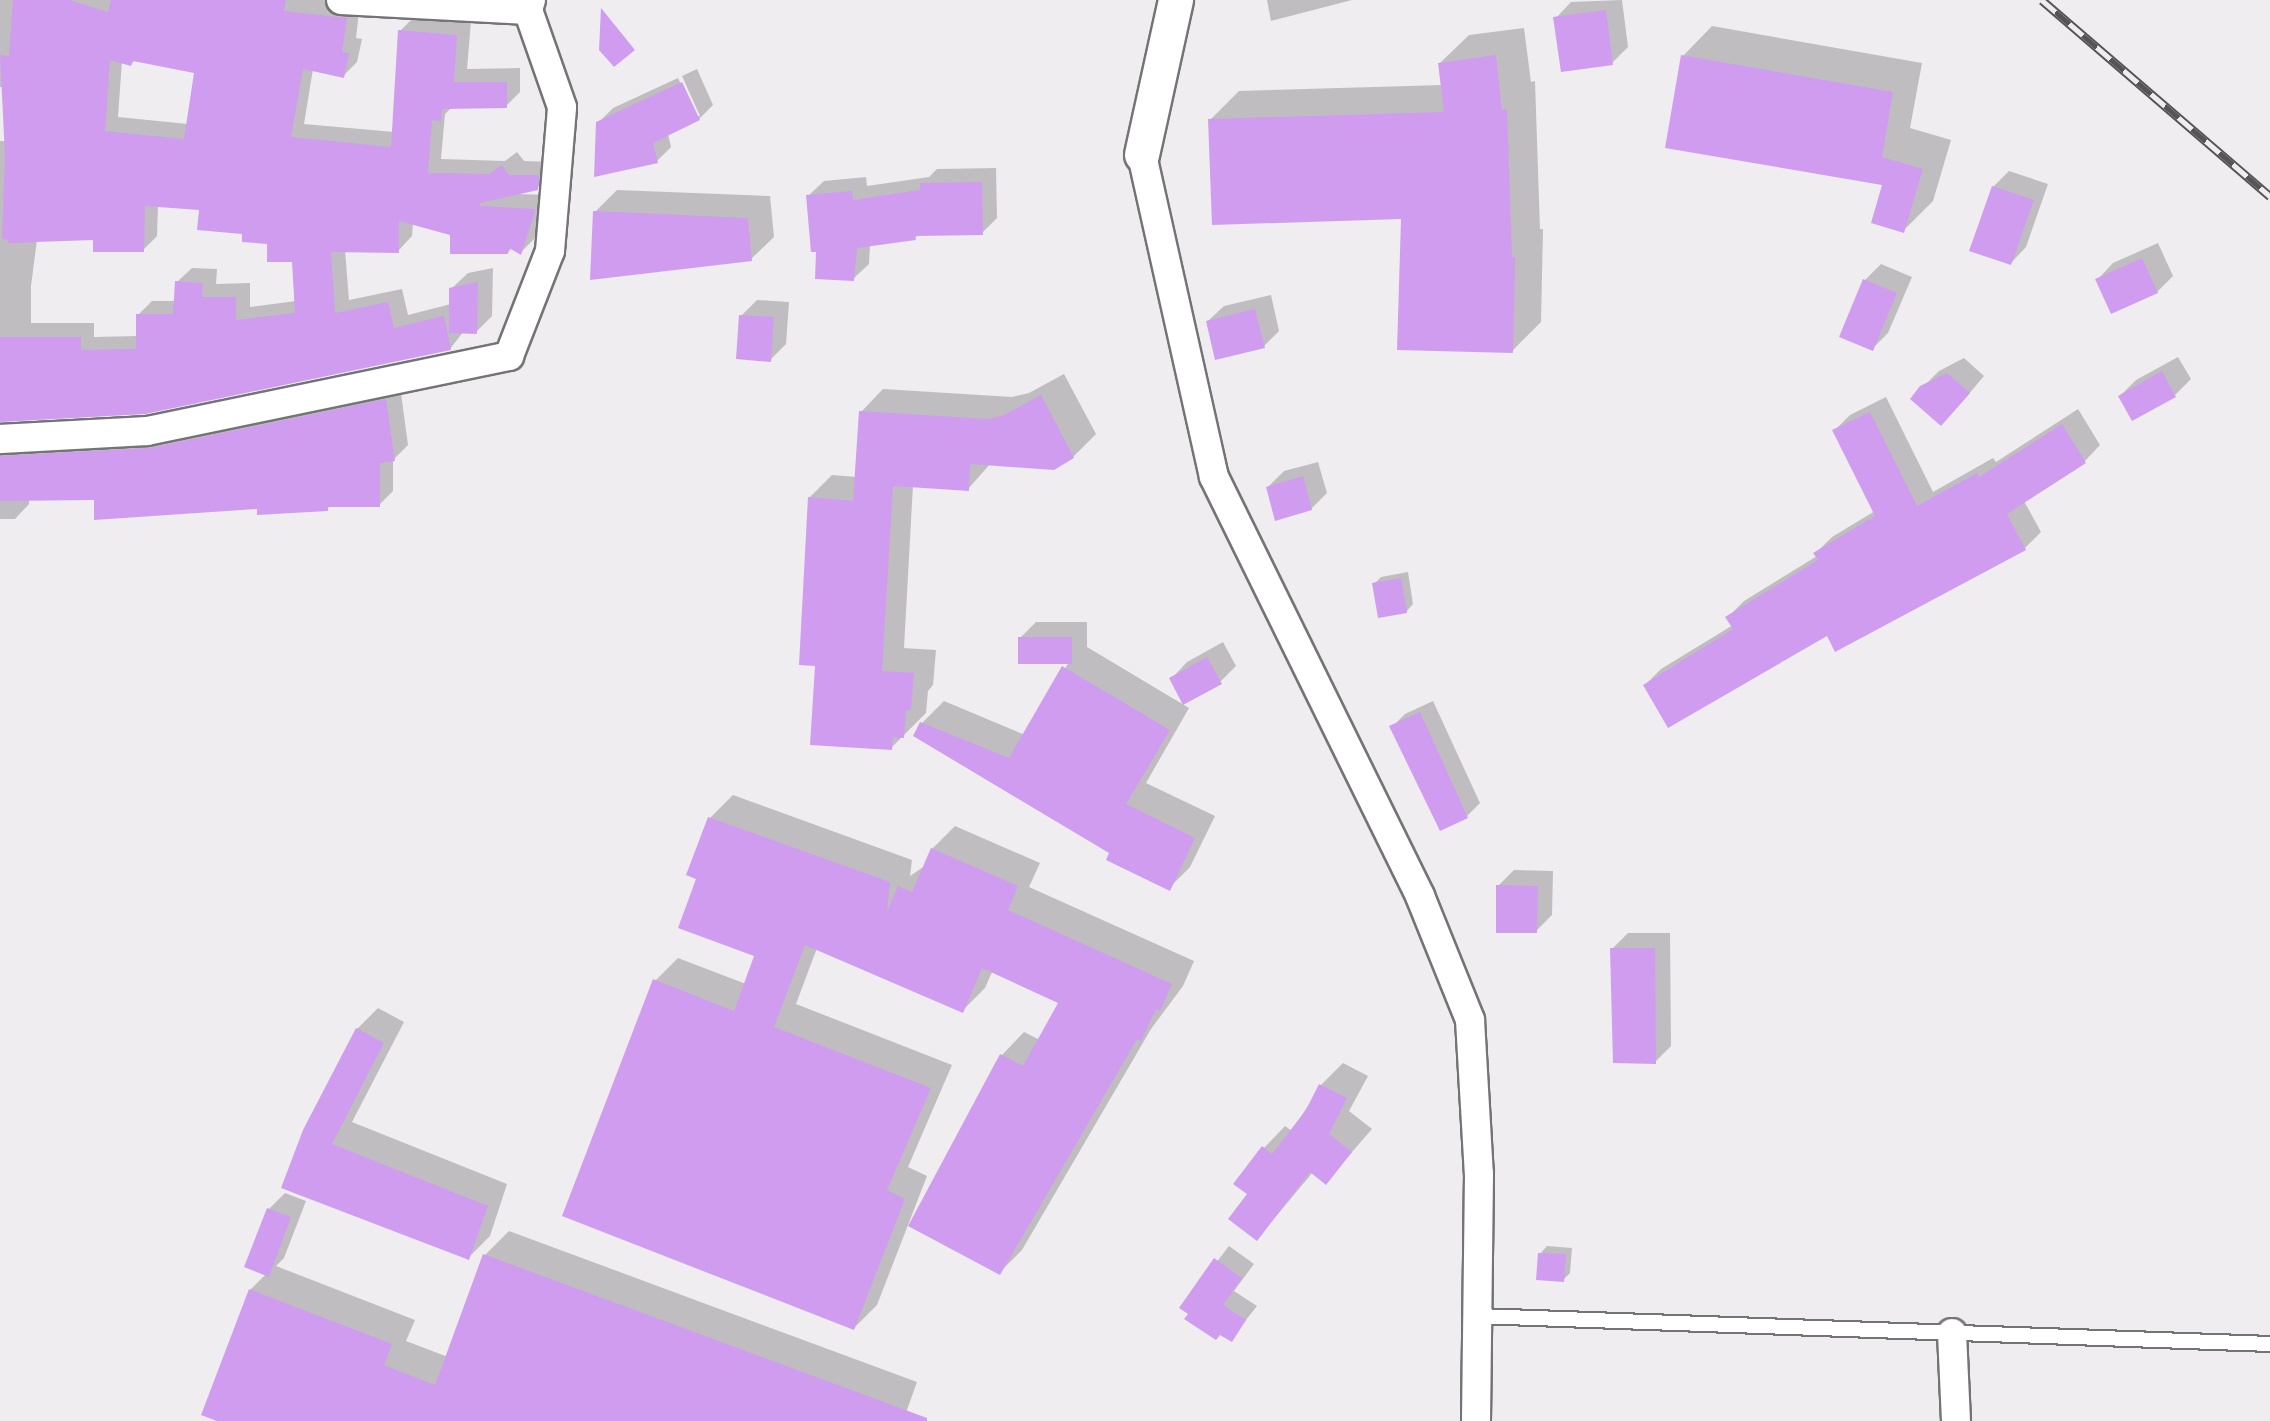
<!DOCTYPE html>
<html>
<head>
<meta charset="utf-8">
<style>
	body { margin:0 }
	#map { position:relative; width:2270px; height:1421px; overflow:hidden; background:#efedf0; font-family:"Noto Sans",sans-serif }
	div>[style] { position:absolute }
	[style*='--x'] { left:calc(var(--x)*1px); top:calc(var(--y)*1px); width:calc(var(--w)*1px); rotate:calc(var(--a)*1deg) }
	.shadow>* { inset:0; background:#0003 }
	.building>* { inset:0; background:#d09cf0 }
	.roads { filter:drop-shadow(2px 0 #747375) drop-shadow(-2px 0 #747375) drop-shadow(0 2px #747375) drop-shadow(0 -2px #747375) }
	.service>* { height:14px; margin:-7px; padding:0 7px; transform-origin:7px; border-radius:7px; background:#fff }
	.minor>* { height:28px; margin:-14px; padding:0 14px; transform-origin:14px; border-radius:14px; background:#fff }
	.tertiary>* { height:34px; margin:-17px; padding:0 17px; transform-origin:17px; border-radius:17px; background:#fff }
	.rail>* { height:9px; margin-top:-4.5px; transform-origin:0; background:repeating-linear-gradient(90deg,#efedf0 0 18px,#565456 0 36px); box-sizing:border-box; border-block:2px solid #565456 }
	span { translate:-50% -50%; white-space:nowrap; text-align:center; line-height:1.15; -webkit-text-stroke:8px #efedf0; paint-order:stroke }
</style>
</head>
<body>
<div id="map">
	<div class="shadow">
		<i style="clip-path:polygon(evenodd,0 0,345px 0,360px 3px,356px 38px,362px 39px,357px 62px,343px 76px,313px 69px,304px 124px,394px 132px,400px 31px,414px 17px,471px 21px,467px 69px,520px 68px,520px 92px,506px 106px,452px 107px,445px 114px,441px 159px,505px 161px,517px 152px,524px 161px,553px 162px,552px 173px,537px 188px,516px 194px,549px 195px,535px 238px,521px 252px,513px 247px,508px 252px,413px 223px,412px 236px,398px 251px,345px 250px,349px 300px,402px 289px,408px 315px,451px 304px,451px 289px,468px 273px,493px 268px,492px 316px,476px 332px,464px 331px,450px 349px,0 420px,0 141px,6px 141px,5px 88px,0 87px,0 0,136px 59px,196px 71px,188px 124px,118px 117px,122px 61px,131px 64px,136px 59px,0 0,158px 205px,201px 208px,269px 242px,293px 260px,296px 301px,250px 307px,250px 283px,216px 284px,217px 269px,192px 268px,177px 282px,176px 301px,152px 301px,138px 315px,138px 336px,94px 337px,94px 323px,31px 323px,31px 286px,37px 240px,95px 238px,143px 250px,157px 236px,158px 205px)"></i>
		<i style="clip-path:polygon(1267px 0,1352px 0,1271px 21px)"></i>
		<i style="clip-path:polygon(1622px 0,1628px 47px,1612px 63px,1556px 18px,1571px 2px)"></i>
		<i style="clip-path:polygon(1712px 26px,1922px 63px,1910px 128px,1951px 140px,1933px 201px,1903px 231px,1884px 184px,1683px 56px)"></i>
		<i style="clip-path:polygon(1524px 28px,1531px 82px,1535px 81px,1540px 229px,1543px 229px,1541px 322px,1512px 351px,1403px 217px,1210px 120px,1239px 91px,1443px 85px,1440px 63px,1469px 35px)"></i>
		<i style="clip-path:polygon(697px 69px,713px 105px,699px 119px,668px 134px,671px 147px,657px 161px,598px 123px,613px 108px,678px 78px,696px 116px,700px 116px,682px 76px)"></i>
		<i style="clip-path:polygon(996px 168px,997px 218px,982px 233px,919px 234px,915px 238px,870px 245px,869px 264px,853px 279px,818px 250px,808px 196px,824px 181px,866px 177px,867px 186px,929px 177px,937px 169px)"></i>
		<i style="clip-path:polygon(2009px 171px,2048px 184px,2026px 247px,2011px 263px,1993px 187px)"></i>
		<i style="clip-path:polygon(617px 190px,770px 196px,774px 237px,751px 259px,595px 212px)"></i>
		<i style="clip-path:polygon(2158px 243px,2173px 276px,2157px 292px,2098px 279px,2113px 263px)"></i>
		<i style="clip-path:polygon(1881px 264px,1912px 277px,1888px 333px,1872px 349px,1865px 280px)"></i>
		<i style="clip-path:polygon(1271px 295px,1279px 331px,1264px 346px,1208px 321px,1224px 306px)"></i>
		<i style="clip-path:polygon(757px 300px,789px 302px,786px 344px,770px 360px,741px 316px)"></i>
		<i style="clip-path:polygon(2178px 357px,2191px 379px,2175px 395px,2120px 396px,2136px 380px)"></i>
		<i style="clip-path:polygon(1964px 358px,1984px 376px,1957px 408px,1922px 388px,1939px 371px)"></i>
		<i style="clip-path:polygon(1064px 374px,1096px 434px,1073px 457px,991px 463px,968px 489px,913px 485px,904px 648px,936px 650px,933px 685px,928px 691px,926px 713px,891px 748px,818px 664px,809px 498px,832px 475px,857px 477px,861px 412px,883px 389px,1012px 397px,1029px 393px)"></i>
		<i style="clip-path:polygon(400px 386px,408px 445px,393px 460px,393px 491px,379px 505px,331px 505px,327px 509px,96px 498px,29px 498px,29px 504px,15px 519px,0 519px,0 434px,16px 443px)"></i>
		<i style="clip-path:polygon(1886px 397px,1933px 492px,1993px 458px,1996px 462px,2078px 409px,2100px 445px,2085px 461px,2024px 501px,2041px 532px,2025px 548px,1836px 649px,1828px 633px,1645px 685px,1661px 669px,1733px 625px,1728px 617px,1744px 601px,1817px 556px,1816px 553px,1832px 537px,1875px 511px,1834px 431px,1850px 415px)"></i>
		<i style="clip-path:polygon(1318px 462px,1327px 493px,1311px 509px,1268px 487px,1284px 471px)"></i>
		<i style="clip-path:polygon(1408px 572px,1413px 604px,1406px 612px,1374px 584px,1381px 577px)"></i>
		<i style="clip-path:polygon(1036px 622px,1087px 622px,1087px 647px,1189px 708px,1146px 783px,1215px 816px,1190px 867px,1169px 888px,922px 723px,944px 701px,1025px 735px,1069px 662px,1020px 638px)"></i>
		<i style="clip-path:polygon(1223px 642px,1236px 666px,1220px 682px,1172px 678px,1187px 662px)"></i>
		<i style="clip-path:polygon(1433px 701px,1480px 803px,1467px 816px,1441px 828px,1392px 727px,1405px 714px)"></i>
		<i style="clip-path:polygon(733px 795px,912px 860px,910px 876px,926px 865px,932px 849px,955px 826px,1040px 863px,1029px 887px,1194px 961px,1183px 986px,1151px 1029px,1022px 1250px,999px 1273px,911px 1225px,1002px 1055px,1024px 1032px,1040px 1040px,1061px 1002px,993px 970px,985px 988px,962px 1011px,817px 948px,796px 1004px,952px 1065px,908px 1167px,927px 1176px,877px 1305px,854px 1328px,655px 981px,678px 958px,746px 984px,757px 955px,699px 878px,710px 818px)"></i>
		<i style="clip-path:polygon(1514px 870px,1553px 871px,1552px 915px,1536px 931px,1498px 886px)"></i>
		<i style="clip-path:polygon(1628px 933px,1670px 933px,1671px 1046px,1655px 1062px,1612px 949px)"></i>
		<i style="clip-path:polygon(378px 1008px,404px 1022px,352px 1122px,507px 1184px,490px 1236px,469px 1257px,283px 1187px,357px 1029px)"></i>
		<i style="clip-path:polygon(1343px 1063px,1368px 1076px,1349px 1111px,1372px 1129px,1326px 1182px,1313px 1172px,1257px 1239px,1250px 1194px,1264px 1148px,1285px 1126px,1292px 1131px,1321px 1085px)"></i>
		<i style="clip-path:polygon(285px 1193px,306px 1201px,284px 1258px,276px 1266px,415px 1320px,406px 1341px,448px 1357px,485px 1255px,509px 1231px,917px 1382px,903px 1421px,222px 1421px,250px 1290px,266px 1274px,269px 1209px)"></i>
		<i style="clip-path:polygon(1229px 1246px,1254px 1264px,1234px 1291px,1257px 1306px,1231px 1339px,1182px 1307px)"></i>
		<i style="clip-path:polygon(1547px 1246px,1572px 1248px,1570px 1273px,1563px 1280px,1540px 1254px)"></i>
	</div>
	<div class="building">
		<i style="clip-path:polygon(evenodd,13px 0,69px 0,108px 12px,111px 0,286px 0,284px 11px,347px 18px,342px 52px,349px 53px,344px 78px,303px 69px,291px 137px,391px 147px,398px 30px,457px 35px,454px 82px,507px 82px,507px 108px,442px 109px,441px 121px,432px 120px,428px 173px,489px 174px,502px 165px,509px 175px,539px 175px,538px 190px,480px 203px,480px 206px,536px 209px,521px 255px,509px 248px,508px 254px,450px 254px,450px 235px,399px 221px,399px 253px,331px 252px,335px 313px,388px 302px,394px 328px,444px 316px,451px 350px,145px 414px,0 422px,0 337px,81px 337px,81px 350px,136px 349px,136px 314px,173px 314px,175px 281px,203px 283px,202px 297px,236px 297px,236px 320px,295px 313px,292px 262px,267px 262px,267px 244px,242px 242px,242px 234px,197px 230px,199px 210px,145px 206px,144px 252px,93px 252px,93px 240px,8px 243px,8px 240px,2px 239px,5px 156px,0 55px,9px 56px,13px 0,110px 60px,131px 66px,133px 61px,194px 73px,184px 139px,105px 131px,110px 60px)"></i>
		<i style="clip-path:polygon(601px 8px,635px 50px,614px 67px,599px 50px)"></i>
		<i style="clip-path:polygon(1606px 10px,1613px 65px,1561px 72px,1553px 17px)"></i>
		<i style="clip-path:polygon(1496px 55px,1502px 110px,1507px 109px,1512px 257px,1515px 257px,1513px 353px,1397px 350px,1401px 219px,1212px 225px,1208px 119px,1444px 112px,1438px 63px)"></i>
		<i style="clip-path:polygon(1681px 55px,1893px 92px,1882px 157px,1923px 169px,1904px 233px,1871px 223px,1882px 185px,1665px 148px)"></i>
		<i style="clip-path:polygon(682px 82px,700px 120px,653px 143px,658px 163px,594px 177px,596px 122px)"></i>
		<i style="clip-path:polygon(982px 182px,983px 235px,915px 236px,916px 240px,857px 248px,854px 281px,815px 279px,816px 252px,811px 252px,806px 195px,852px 191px,853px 200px,920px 190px,920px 183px)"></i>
		<i style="clip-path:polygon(1992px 186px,2034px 200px,2011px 265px,1969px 251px)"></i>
		<i style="clip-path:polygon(593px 211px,748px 218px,752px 261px,590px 280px)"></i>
		<i style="clip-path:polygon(2142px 258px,2158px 293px,2111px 314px,2095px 279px)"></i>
		<i style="clip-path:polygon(1863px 279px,1897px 293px,1873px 351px,1839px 337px)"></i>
		<i style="clip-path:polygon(478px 282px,477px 334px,449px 333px,449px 288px)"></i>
		<i style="clip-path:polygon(1255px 309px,1265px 348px,1215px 360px,1206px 321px)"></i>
		<i style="clip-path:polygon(739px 315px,774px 317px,771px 362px,736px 359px)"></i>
		<i style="clip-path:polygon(2162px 371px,2176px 397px,2132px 421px,2118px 396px)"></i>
		<i style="clip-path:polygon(1947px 373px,1970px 393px,1941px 426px,1910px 399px,1920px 386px)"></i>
		<i style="clip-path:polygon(1041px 395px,1074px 458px,1054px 470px,970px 464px,969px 491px,893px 486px,882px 671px,914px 673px,911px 710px,906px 710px,904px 738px,893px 737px,892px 750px,810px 745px,815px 666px,799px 665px,808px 497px,853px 501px,859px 411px,988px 419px,1004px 415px)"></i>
		<i style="clip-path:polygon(386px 399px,395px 461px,380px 463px,380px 507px,328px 507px,328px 511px,257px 515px,257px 509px,94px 520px,94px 500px,0 501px,0 456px,150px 448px)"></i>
		<i style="clip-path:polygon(1870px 412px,1917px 506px,1977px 473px,1979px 477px,2062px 424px,2086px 463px,2007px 514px,2026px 550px,1835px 652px,1827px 636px,1668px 728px,1643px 685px,1733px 629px,1725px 617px,1818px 560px,1813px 553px,1875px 516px,1832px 430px)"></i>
		<i style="clip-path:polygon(1303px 476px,1312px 510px,1275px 521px,1266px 487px)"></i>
		<i style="clip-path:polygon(1401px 578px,1407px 613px,1378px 618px,1372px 583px)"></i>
		<i style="clip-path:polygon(1018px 637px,1072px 637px,1072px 664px,1018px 664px)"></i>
		<i style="clip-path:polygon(1207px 657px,1222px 684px,1183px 705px,1169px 678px)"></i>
		<i style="clip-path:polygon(1062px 666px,1170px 730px,1126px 804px,1195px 838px,1170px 891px,1106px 860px,1109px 853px,913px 736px,920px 722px,1009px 758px)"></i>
		<i style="clip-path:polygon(1420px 712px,1468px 818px,1440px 831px,1389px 726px)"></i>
		<i style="clip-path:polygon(708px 817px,890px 882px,887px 912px,898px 886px,912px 892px,931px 848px,1018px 886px,1008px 910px,1172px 984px,1160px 1011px,1156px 1009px,1141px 1041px,1137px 1039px,1000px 1275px,908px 1226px,1000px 1054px,1023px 1066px,1058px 1003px,982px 968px,963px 1013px,805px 945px,774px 1027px,931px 1088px,887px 1190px,905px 1199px,854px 1330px,562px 1216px,653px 979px,734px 1011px,754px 956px,678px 928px,696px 879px,686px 875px)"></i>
		<i style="clip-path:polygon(1496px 885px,1538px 886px,1537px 933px,1496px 933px)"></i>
		<i style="clip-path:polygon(1610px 948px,1655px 948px,1656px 1064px,1613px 1063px)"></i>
		<i style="clip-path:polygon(356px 1028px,384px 1043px,332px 1144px,488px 1206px,469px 1260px,281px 1188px,303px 1130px)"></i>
		<i style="clip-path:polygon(1319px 1084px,1347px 1098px,1329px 1134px,1352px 1152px,1326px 1185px,1310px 1172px,1257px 1241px,1228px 1219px,1247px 1194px,1233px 1184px,1262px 1146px,1272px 1154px,1306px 1110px)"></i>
		<i style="clip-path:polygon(267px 1208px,291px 1217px,269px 1277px,244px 1267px)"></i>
		<i style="clip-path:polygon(1538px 1253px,1566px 1254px,1564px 1282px,1536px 1280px)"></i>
		<i style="clip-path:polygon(483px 1254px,927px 1418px,927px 1421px,217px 1421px,201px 1415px,249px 1289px,392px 1344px,384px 1365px,435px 1385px)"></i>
		<i style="clip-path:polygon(1214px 1258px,1242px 1278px,1223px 1305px,1246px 1320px,1232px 1342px,1220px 1335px,1216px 1340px,1184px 1319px,1188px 1314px,1179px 1308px)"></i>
	</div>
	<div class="roads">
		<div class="service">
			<i style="--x:1477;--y:1316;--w:793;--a:2.02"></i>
		</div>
		<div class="minor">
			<i style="--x:341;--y:0;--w:187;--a:3.1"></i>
			<i style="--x:528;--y:10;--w:10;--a:-73"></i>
			<i style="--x:1142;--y:155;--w:330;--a:77.4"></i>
			<i style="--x:1214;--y:477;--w:467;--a:63.8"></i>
			<i style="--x:1420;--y:896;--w:134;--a:68"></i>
			<i style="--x:1470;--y:1020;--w:154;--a:86.7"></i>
			<i style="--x:1479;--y:1174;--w:247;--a:90.7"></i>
			<i style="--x:0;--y:439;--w:147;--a:-3.1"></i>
			<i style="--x:147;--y:431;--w:370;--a:-11.7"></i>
			<i style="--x:509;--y:356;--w:113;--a:-68.7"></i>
			<i style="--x:550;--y:251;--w:144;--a:-85.2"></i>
			<i style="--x:562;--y:107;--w:103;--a:-109.3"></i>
			<i style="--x:1952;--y:1333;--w:88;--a:87.4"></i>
		</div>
		<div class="tertiary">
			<i style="--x:1142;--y:155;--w:159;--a:-77.6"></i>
		</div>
	</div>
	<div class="rail">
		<i style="--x:2042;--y:0;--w:301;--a:40.7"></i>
	</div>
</div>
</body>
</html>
